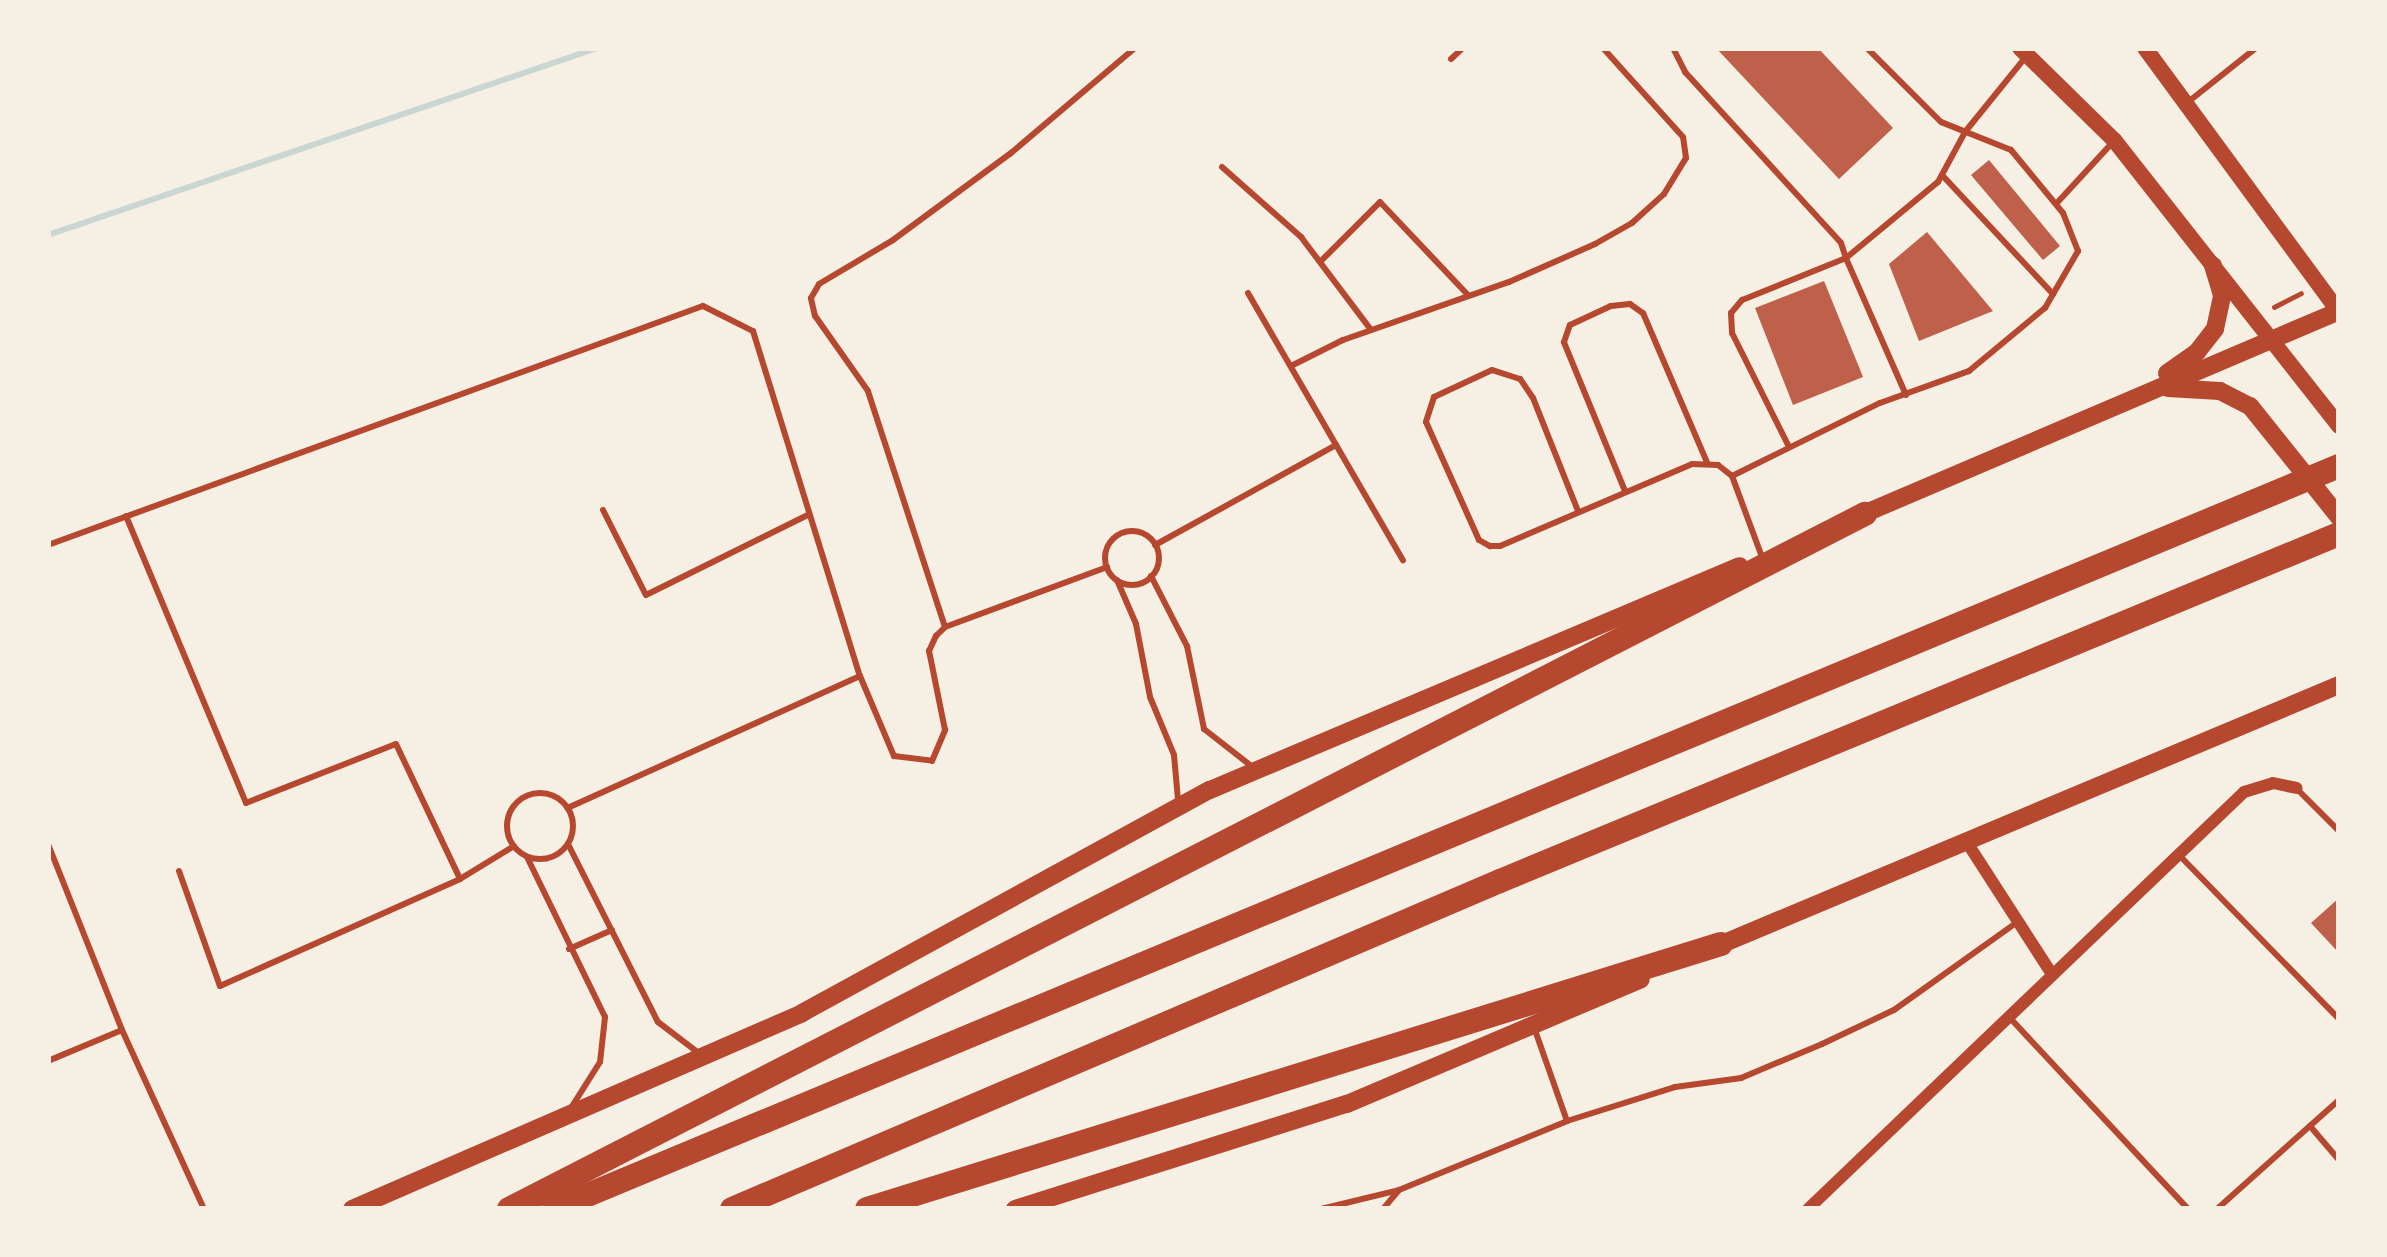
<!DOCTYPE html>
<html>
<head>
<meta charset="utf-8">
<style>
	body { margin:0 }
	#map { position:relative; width:2387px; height:1257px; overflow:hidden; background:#f6efe4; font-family:Rubik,sans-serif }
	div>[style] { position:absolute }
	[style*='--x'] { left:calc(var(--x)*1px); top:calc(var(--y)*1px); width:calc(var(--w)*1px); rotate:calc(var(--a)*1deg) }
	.stream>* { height:6px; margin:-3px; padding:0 3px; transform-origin:3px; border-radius:3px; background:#c9d6d2 }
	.building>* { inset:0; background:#bf614a }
	.path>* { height:4.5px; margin:-2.25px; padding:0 2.25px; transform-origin:2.25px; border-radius:2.25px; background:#b5482f }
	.service>* { height:6px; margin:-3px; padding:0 3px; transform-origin:3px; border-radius:3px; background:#b5482f }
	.service>.ring { margin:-3px; padding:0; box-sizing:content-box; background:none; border:6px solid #b5482f; border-radius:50% }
	.minor>* { height:12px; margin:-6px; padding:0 6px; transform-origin:6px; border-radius:6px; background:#b5482f }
	.tertiary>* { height:16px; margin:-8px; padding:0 8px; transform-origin:8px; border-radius:8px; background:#b5482f }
	.secondary>* { height:18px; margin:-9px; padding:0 9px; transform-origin:9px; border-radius:9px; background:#b5482f }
	.motorway>* { height:24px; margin:-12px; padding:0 12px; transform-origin:12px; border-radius:12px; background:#b5482f }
	span { translate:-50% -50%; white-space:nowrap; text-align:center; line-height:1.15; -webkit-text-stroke:9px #f6efe4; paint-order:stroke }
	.frame { position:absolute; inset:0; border:51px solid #f6efe4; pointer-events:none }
</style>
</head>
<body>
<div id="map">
	<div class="stream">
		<i style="--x:48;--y:235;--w:580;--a:-18.81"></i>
	</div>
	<div class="building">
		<i style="clip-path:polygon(1716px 48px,1818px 48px,1893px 128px,1839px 179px)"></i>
		<i style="clip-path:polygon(1989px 160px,2060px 246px,2043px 260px,1971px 175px)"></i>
		<i style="clip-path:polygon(1927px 232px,1993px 311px,1919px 341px,1889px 264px)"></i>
		<i style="clip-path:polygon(1824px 281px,1863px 377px,1793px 405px,1755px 308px)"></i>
		<i style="clip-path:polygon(2339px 898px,2339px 953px,2311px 923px)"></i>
	</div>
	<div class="path">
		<i style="--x:2274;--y:307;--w:30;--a:-27"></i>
	</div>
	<div class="service">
		<i style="--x:1673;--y:48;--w:27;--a:63"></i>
		<i style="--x:1685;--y:72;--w:231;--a:47.6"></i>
		<i style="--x:1841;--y:243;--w:16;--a:72"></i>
		<i style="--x:1846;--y:258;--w:112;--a:158"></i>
		<i style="--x:1742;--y:300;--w:17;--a:130"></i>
		<i style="--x:1731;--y:313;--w:20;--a:87"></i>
		<i style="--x:1732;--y:333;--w:127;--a:63.4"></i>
		<i style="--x:1451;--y:59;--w:16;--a:-43"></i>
		<i style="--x:2188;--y:102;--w:87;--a:-38.5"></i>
		<i style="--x:1222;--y:167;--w:106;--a:41.5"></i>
		<i style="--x:1301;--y:237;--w:116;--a:53"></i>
		<i style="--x:1942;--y:175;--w:163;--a:47"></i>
		<i style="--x:2056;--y:204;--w:83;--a:-47.4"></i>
		<i style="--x:1321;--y:261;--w:83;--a:-45"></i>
		<i style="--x:1380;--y:202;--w:128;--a:46.6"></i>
		<i style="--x:1248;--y:293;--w:309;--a:59.9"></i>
		<i style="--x:1291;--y:366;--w:58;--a:-26.6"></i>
		<i style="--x:1343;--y:340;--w:176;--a:-19.3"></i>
		<i style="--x:1509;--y:282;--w:94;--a:-23.8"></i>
		<i style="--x:1595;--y:244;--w:43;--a:-29.6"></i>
		<i style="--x:1632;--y:223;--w:43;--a:-42.2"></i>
		<i style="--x:1664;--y:194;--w:42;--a:-58.6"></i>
		<i style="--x:1686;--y:158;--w:21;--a:-98"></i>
		<i style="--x:1683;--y:137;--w:120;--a:-132"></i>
		<i style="--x:1906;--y:395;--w:150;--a:-113.7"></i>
		<i style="--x:1846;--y:258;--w:119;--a:-39.6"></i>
		<i style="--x:1938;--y:182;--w:57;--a:-61.6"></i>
		<i style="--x:1965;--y:132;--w:95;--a:-51"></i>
		<i style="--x:1625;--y:491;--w:161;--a:-112.3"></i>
		<i style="--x:1564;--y:342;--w:18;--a:-71"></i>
		<i style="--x:1570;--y:325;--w:45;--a:-24.9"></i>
		<i style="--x:1611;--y:306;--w:19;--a:-6"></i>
		<i style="--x:1630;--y:304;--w:16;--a:35"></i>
		<i style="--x:1643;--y:313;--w:162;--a:66.8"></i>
		<i style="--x:603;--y:510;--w:95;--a:63.2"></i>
		<i style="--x:646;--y:595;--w:181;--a:-26.3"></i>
		<i style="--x:1578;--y:511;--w:122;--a:-111.7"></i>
		<i style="--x:1533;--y:398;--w:23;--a:-124"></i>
		<i style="--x:1520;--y:379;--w:29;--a:-162"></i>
		<i style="--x:1492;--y:370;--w:64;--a:155"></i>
		<i style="--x:1434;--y:397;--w:26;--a:108"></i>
		<i style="--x:1426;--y:422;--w:129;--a:65.8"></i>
		<i style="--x:1479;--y:540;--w:13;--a:29"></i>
		<i style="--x:1490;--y:546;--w:10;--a:0"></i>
		<i style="--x:1500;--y:546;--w:209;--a:-23.1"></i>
		<i style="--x:1692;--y:464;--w:26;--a:2"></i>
		<i style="--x:1718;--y:465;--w:18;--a:38"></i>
		<i style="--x:126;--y:516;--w:311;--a:67.3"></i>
		<i style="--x:246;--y:803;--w:161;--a:-21.5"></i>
		<i style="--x:396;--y:744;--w:149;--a:64.6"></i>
		<i style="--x:460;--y:879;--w:63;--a:-31.4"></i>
		<i class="ring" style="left:1105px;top:531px;width:48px;height:48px"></i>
		<i style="--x:48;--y:545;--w:697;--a:-20.05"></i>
		<i style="--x:703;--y:306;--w:56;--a:26.6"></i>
		<i style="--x:753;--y:331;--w:361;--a:72.8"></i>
		<i style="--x:860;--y:676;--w:321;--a:155.7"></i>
		<i style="--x:1155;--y:545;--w:207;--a:-28.9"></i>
		<i style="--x:1762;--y:557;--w:86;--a:-110.3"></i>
		<i style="--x:1732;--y:476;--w:165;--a:-26.3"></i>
		<i style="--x:1880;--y:403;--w:95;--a:-19.8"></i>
		<i style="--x:1969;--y:371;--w:99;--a:-39.7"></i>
		<i style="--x:2045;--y:308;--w:66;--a:-59.9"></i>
		<i style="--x:2078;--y:251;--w:41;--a:-111.5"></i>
		<i style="--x:2063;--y:213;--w:82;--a:-129.5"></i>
		<i style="--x:2011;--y:150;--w:75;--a:-158.2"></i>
		<i style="--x:1941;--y:122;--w:105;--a:-135"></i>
		<i style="--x:1151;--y:576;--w:79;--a:62.8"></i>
		<i style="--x:1187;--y:646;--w:85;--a:78.4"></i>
		<i style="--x:1204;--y:729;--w:63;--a:38"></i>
		<i style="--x:1117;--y:580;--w:48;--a:66.6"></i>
		<i style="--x:1136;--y:624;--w:74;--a:79.1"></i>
		<i style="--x:1150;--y:697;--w:63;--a:67.5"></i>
		<i style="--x:1174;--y:755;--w:45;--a:84.9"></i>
		<i style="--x:945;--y:627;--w:248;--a:-108.1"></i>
		<i style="--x:868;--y:391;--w:92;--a:-125.2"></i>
		<i style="--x:815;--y:316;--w:18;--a:-103"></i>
		<i style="--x:811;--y:298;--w:16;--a:-60"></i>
		<i style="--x:819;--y:284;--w:86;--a:-30.7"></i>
		<i style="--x:893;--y:240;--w:147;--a:-36.4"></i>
		<i style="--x:1011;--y:153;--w:162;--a:-40.3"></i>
		<i style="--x:860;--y:676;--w:87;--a:67"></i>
		<i style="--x:894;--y:756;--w:38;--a:7"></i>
		<i style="--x:932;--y:761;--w:34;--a:-67"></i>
		<i style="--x:945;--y:730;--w:81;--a:-101.4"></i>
		<i style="--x:929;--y:651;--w:17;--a:-65"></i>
		<i style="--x:936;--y:636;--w:13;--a:-45"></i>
		<i style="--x:945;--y:627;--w:173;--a:-20.3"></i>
		<i style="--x:2296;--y:788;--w:61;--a:45"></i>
		<i class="ring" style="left:507px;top:793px;width:60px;height:60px"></i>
		<i style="--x:48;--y:844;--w:200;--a:68.3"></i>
		<i style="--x:122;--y:1030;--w:80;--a:157.3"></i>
		<i style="--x:568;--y:844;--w:199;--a:63.2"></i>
		<i style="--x:658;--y:1022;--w:53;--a:37.3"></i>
		<i style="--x:2180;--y:856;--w:228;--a:45.7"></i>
		<i style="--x:527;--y:857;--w:178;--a:64"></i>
		<i style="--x:605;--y:1017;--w:45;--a:96.3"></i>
		<i style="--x:600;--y:1062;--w:54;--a:122.2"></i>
		<i style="--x:179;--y:871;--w:122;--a:70.4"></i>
		<i style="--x:220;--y:986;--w:263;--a:-24"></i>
		<i style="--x:569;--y:949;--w:47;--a:-23.8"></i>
		<i style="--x:2010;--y:1018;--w:261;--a:47"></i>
		<i style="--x:122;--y:1030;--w:197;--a:65.4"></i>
		<i style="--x:1567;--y:1121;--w:113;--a:-17.5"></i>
		<i style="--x:1675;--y:1087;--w:67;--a:-7.8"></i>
		<i style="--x:1741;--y:1078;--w:88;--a:-22.8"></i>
		<i style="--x:1822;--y:1044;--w:80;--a:-25.3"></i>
		<i style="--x:1894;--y:1010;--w:150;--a:-35.5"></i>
		<i style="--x:2310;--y:1126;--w:45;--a:49.5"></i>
		<i style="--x:1399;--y:1190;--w:182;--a:-22.3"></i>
		<i style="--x:1567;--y:1121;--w:96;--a:-109.4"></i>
		<i style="--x:1321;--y:1209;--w:80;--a:-13.7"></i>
		<i style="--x:1399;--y:1190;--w:25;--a:130"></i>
		<i style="--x:2217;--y:1209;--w:164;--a:-41.8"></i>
		<i style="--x:2337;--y:1209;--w:3;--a:-45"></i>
	</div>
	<div class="minor">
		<i style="--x:1968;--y:844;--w:153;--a:57.2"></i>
		<i style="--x:1808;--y:1209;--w:603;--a:-43.72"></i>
		<i style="--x:2244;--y:792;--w:30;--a:-17"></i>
		<i style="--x:2273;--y:783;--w:24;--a:12"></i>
	</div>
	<div class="tertiary">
		<i style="--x:2020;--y:48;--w:132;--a:44.4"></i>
		<i style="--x:2114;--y:140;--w:364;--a:51.8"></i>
		<i style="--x:2145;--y:48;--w:328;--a:53.7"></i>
	</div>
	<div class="secondary">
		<i style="--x:2167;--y:373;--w:37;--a:-35"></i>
		<i style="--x:2197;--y:352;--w:29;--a:-52"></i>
		<i style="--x:2215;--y:329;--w:35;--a:-78"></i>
		<i style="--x:2222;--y:295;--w:31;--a:-107"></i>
		<i style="--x:2168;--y:388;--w:52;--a:3.3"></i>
		<i style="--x:2220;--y:391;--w:34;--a:27"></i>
		<i style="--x:2250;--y:406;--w:142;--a:51.3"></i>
		<i style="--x:1854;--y:518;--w:527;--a:-23.11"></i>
		<i style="--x:1710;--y:949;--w:682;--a:-22.77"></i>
		<i style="--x:352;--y:1209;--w:491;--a:-23.5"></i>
		<i style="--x:802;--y:1013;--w:465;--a:-28.7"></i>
		<i style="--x:1210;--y:790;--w:575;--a:-22.91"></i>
		<i style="--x:1015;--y:1209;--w:348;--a:-17.6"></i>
		<i style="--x:1347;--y:1104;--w:319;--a:-23"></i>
	</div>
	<div class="motorway">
		<i style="--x:509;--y:1209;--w:1524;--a:-27.14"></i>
		<i style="--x:554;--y:1209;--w:1933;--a:-22.6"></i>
		<i style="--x:732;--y:1209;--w:835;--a:-23.13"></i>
		<i style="--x:1500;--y:881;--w:908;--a:-22.47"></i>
		<i style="--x:867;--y:1209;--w:894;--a:-17.24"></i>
	</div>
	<div class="frame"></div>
</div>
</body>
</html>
